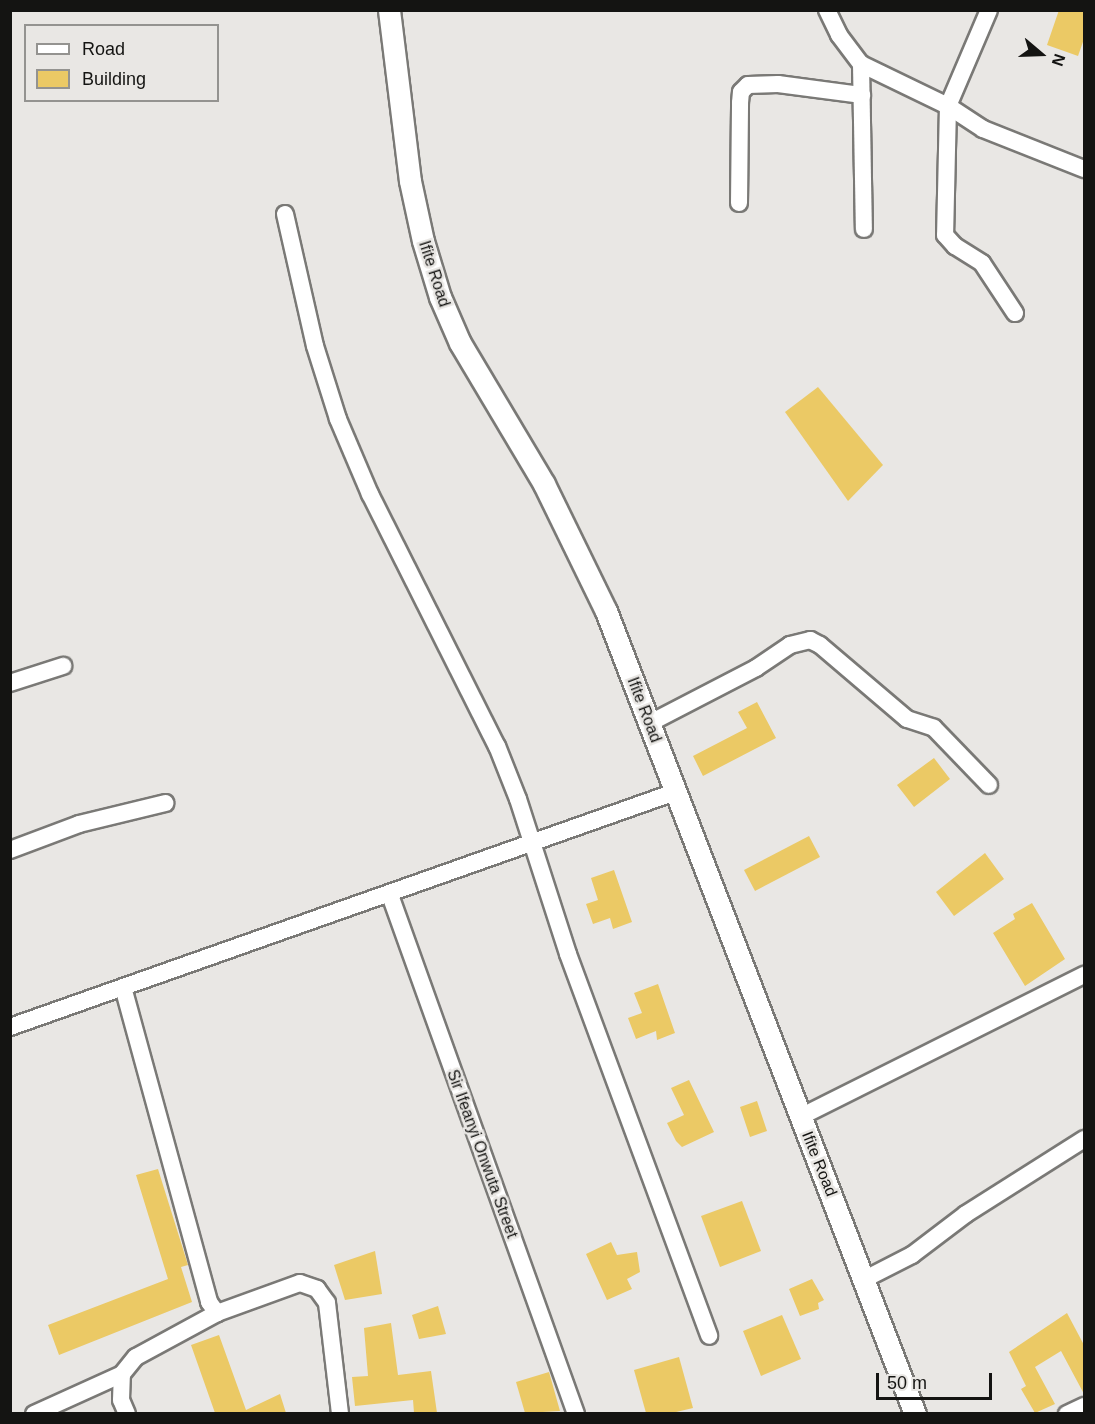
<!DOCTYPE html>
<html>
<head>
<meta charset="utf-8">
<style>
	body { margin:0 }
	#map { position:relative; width:1095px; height:1424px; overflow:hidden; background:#e9e7e4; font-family:Arial,sans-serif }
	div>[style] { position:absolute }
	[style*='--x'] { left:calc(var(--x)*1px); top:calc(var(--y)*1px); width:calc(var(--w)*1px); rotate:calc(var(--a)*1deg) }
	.building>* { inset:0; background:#ebc965 }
	.roads { filter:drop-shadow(2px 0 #7a7976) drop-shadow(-2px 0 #7a7976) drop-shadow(0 2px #7a7976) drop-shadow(0 -2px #7a7976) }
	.minor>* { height:16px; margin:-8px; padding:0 8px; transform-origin:8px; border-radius:8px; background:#fff }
	.tertiary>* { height:21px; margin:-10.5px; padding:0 10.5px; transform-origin:10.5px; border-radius:10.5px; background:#fff }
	span { translate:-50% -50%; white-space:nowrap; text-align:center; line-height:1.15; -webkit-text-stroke:5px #e9e7e4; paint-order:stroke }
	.street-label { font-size:16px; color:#141412 }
	.frame { position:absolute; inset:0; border:12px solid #141412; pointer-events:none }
	.legend { position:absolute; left:24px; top:24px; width:195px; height:78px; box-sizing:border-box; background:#e9e7e4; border:2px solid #949390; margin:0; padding:8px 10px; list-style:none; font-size:18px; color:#141412 }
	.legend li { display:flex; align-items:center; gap:12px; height:30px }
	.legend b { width:30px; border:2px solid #949390 }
	.north { position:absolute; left:1011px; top:24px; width:60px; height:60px; -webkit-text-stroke:4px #e9e7e4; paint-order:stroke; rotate:109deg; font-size:16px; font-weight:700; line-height:24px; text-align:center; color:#141412 }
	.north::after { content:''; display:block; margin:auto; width:21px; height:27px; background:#141412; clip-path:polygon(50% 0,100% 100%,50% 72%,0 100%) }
	.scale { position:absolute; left:876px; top:1373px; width:116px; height:27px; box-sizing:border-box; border:3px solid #141412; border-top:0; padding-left:8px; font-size:18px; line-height:21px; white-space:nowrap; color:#141412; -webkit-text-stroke:4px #e9e7e4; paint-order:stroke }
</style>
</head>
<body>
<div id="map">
	<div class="building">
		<i style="clip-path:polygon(1059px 10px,1084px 10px,1084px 39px,1078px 56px,1047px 45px)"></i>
		<i style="clip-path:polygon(818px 387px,883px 465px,848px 501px,785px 412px)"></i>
		<i style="clip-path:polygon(757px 702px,776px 738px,703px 776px,693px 756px,747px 728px,738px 712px)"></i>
		<i style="clip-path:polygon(934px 758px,950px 779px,914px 807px,897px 785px)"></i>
		<i style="clip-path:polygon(809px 836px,820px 857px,755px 891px,744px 870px)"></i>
		<i style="clip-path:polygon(985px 853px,1004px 879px,954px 916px,936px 892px)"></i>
		<i style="clip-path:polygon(614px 870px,632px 922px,613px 929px,610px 918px,593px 924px,586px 904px,598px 900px,591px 878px)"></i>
		<i style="clip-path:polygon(1032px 903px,1065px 959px,1025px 986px,993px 933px,1015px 919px,1013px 914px)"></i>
		<i style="clip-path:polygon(658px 984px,675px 1033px,657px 1040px,656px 1031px,636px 1039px,628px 1018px,642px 1013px,634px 993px)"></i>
		<i style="clip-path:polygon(689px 1080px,714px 1132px,682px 1147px,676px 1141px,667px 1123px,684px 1115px,671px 1088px)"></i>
		<i style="clip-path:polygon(757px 1101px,767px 1131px,750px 1137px,740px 1107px)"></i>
		<i style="clip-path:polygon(158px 1169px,188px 1265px,181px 1267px,192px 1302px,59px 1355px,48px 1325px,168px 1279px,136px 1175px)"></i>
		<i style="clip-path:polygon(742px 1201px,761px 1251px,720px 1267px,701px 1216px)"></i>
		<i style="clip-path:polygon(611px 1242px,617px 1255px,637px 1252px,640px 1272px,627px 1279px,632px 1289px,607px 1300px,586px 1254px)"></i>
		<i style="clip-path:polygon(375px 1251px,382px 1294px,345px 1300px,334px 1265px)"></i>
		<i style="clip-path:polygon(812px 1279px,824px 1300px,818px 1303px,819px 1309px,800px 1316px,789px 1289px)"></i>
		<i style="clip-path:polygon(438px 1306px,446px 1334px,419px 1339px,412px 1315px)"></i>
		<i style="clip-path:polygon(1067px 1313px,1084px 1345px,1084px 1394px,1061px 1351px,1035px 1367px,1055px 1404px,1035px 1413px,1021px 1389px,1026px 1386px,1009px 1352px)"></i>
		<i style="clip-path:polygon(782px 1315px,801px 1359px,761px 1376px,743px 1331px)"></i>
		<i style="clip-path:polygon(391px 1323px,398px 1375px,431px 1371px,437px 1413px,414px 1413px,413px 1400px,355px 1406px,352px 1377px,368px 1376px,364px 1328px)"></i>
		<i style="clip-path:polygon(219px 1335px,246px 1410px,280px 1394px,286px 1413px,215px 1413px,191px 1345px)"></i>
		<i style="clip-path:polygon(679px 1357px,693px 1408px,672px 1413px,646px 1413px,634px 1370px)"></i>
		<i style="clip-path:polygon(549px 1372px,560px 1411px,525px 1413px,516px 1382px)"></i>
	</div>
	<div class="roads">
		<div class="minor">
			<i style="--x:827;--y:10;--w:28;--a:64"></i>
			<i style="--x:839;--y:35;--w:36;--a:53"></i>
			<i style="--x:861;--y:64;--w:97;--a:25.8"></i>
			<i style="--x:948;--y:106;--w:42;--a:33.3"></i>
			<i style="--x:983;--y:129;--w:109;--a:21.6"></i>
			<i style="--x:989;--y:10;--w:104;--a:113.1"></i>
			<i style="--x:948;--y:106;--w:129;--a:91.3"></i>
			<i style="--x:945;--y:235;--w:15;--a:48"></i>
			<i style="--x:955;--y:246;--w:32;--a:32"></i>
			<i style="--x:982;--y:263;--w:60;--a:56.6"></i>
			<i style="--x:861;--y:64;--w:165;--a:89"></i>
			<i style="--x:739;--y:203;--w:100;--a:-89.4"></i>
			<i style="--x:740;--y:103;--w:11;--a:-85"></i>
			<i style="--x:741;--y:92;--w:10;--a:-45"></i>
			<i style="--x:748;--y:85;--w:30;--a:-2"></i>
			<i style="--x:778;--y:84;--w:85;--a:7.5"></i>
			<i style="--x:285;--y:214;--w:135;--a:77.2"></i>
			<i style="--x:315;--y:346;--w:77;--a:72.5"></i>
			<i style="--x:338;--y:419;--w:82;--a:66.9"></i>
			<i style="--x:370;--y:494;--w:282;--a:63.3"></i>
			<i style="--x:497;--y:746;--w:57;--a:68.4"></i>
			<i style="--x:518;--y:799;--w:163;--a:72.1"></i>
			<i style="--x:568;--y:954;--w:407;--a:69.7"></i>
			<i style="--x:10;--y:683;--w:56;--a:-17.8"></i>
			<i style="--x:650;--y:723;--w:119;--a:-27.4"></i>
			<i style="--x:756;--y:668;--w:41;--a:-34.1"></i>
			<i style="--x:790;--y:645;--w:21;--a:-14"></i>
			<i style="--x:810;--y:640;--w:11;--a:27"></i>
			<i style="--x:820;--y:645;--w:114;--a:40.4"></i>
			<i style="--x:907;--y:719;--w:28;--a:18"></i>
			<i style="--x:934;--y:728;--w:79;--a:46"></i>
			<i style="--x:10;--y:850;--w:74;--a:-20.6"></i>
			<i style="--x:79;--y:824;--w:89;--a:-13.6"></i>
			<i style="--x:390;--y:895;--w:551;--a:70.28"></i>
			<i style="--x:123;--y:987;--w:327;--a:74.7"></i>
			<i style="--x:209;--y:1302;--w:14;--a:54"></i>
			<i style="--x:217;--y:1313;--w:88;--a:-19.9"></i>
			<i style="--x:300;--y:1283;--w:18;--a:19"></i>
			<i style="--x:317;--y:1289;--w:17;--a:54"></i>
			<i style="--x:327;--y:1303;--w:112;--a:83.3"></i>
			<i style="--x:10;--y:1027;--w:705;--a:-19.46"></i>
			<i style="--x:800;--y:1117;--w:318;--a:-26.6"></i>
			<i style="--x:865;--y:1279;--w:53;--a:-27.1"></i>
			<i style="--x:912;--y:1255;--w:68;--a:-37.2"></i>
			<i style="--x:966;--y:1214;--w:140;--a:-32.4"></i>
			<i style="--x:34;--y:1414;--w:97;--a:-24.4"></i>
			<i style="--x:127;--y:1414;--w:15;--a:-113"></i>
			<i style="--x:121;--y:1400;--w:26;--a:-88"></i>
			<i style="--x:122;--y:1374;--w:22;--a:-51"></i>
			<i style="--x:136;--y:1357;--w:92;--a:-28.5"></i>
			<i style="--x:1067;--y:1414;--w:19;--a:-25"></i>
		</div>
		<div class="tertiary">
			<i style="--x:389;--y:10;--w:172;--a:83"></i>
			<i style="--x:410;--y:181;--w:61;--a:77.8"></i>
			<i style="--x:423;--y:241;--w:59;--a:73.1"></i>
			<i style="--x:440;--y:297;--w:50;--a:66.5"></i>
			<i style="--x:460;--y:343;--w:164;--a:59.2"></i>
			<i style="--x:544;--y:484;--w:141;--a:64"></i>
			<i style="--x:606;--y:611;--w:860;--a:68.95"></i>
		</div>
	</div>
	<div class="street-label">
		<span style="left:434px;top:274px;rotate:72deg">Ifite Road</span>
		<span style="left:644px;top:710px;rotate:69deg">Ifite Road</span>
		<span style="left:482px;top:1154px;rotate:70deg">Sir Ifeanyi Onwuta Street</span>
		<span style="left:819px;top:1164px;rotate:68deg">Ifite Road</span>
	</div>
	<div class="frame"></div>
	<ul class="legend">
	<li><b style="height:8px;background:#fff"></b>Road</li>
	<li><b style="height:16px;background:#ebc965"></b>Building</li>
	</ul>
	<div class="north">N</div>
	<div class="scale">50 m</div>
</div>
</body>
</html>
